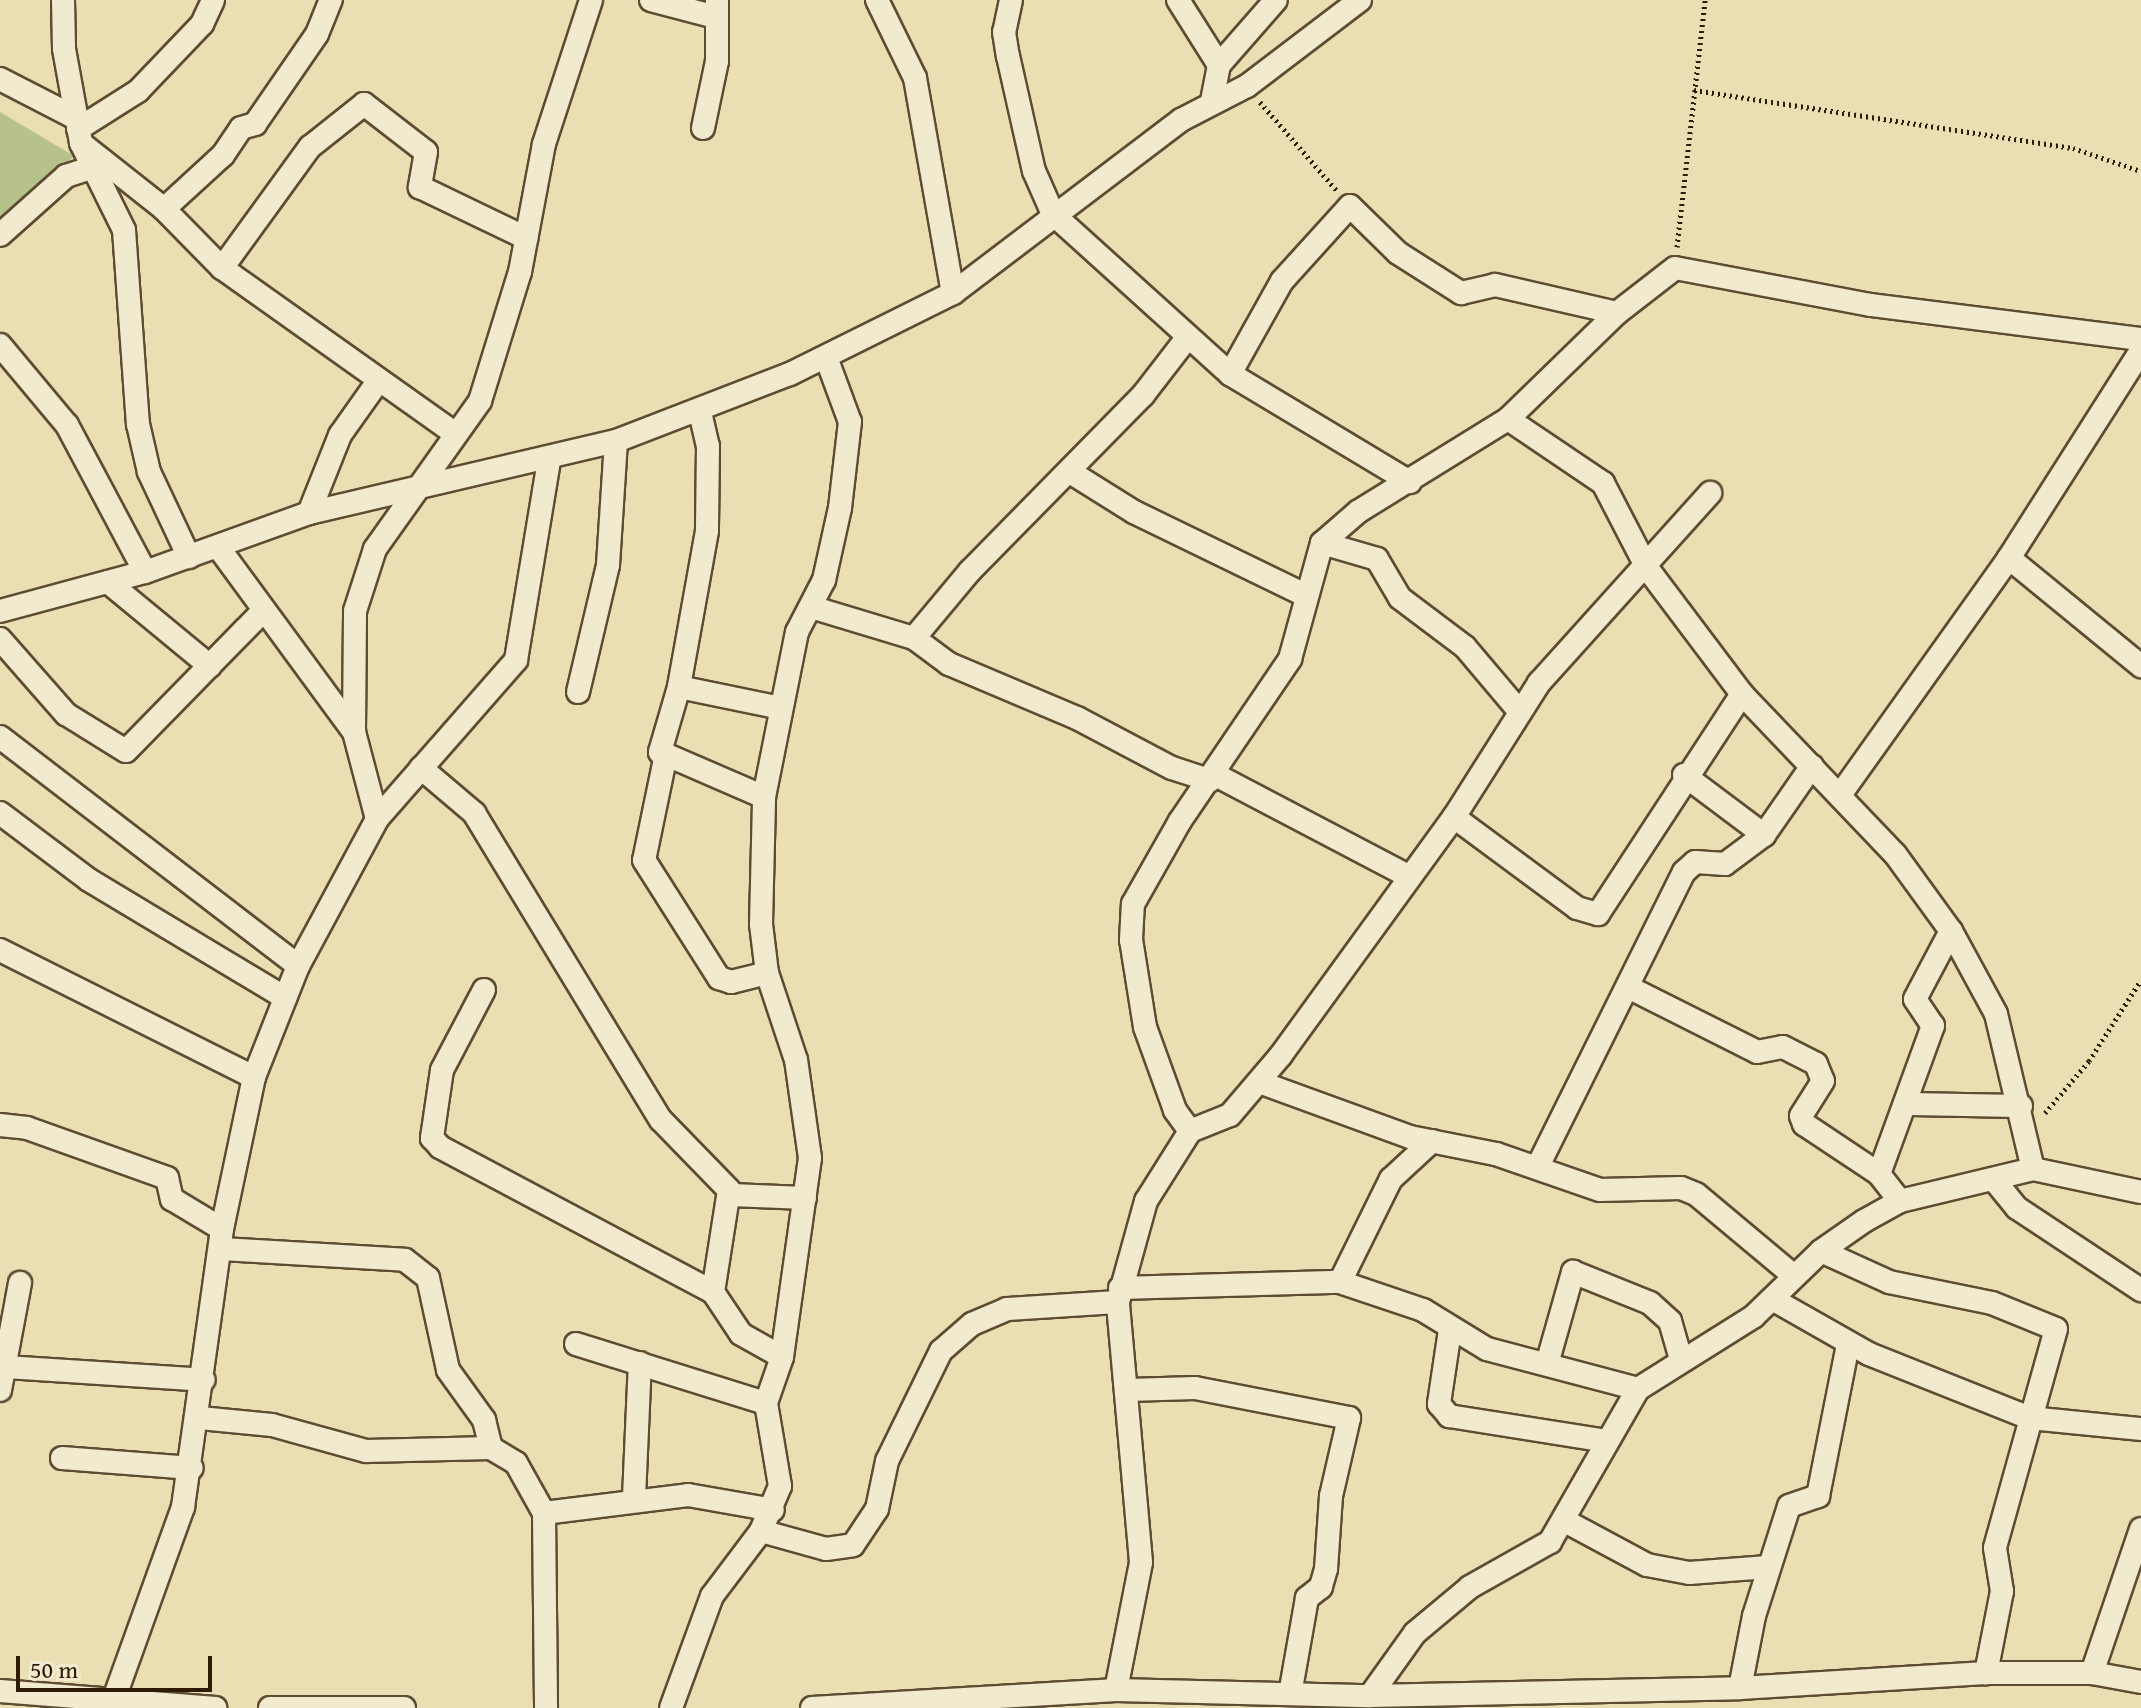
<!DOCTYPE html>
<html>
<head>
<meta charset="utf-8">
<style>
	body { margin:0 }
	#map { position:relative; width:2141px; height:1708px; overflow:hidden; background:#eadeb3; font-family:"Gentium Book Plus",serif }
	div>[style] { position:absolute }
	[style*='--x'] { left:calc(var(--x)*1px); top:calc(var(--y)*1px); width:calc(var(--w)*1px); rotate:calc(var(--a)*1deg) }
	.green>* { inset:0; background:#b7c18c }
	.path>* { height:5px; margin-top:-2.5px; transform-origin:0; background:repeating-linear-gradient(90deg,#2e1b06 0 2px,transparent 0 6px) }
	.roads { filter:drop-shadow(2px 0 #5d4c31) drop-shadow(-2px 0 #5d4c31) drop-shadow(0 2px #5d4c31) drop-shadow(0 -2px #5d4c31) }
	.minor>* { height:22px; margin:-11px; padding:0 11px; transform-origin:11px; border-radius:11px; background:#f1eace }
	span { translate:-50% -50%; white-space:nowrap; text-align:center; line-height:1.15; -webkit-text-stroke:7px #f1eace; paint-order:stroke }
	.scale { position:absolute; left:16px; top:1656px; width:196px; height:36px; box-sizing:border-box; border:4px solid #2e1b06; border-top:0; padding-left:10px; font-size:24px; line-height:28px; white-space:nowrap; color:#2e1b06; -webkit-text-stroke:6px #f1eace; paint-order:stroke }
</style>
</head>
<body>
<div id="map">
	<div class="green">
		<i style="clip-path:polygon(0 112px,74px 156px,0 226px)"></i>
	</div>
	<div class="path">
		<i style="--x:1694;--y:90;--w:383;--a:8.7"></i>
		<i style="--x:2073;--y:148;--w:72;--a:18.7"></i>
		<i style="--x:1260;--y:102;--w:118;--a:49.1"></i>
		<i style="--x:1677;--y:247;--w:249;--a:-83.5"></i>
		<i style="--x:2045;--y:1113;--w:68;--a:-49.8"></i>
		<i style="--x:2089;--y:1061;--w:96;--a:-57.3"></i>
	</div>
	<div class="roads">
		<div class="minor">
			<i style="--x:63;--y:0;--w:49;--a:88.8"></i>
			<i style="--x:64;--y:49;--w:96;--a:79.7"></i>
			<i style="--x:81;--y:143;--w:97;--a:63.7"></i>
			<i style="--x:124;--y:230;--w:195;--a:85.9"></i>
			<i style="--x:138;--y:424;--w:49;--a:77.1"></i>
			<i style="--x:149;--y:472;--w:94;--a:64.8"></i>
			<i style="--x:651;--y:0;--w:67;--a:14.7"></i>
			<i style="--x:877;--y:0;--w:87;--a:64"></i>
			<i style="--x:915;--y:78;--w:218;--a:80"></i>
			<i style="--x:1011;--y:0;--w:33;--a:102"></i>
			<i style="--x:1004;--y:32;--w:24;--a:81"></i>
			<i style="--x:1008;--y:56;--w:118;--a:77.3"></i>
			<i style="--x:1034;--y:171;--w:47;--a:66.2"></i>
			<i style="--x:1053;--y:214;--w:239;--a:42.1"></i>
			<i style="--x:1230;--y:374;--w:210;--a:31"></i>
			<i style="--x:1178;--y:0;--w:77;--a:57.8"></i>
			<i style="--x:1219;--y:65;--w:36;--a:101"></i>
			<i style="--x:1219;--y:65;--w:86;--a:-48.8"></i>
			<i style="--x:0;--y:79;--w:85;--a:27.2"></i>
			<i style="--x:703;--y:128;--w:68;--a:-78.2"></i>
			<i style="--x:717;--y:61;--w:61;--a:-90"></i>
			<i style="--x:78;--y:129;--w:71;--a:-32.3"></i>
			<i style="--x:138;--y:91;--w:93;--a:-46.3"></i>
			<i style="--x:202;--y:24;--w:26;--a:-65"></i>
			<i style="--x:82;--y:144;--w:105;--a:38.4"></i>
			<i style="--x:164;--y:209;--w:83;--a:45.5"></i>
			<i style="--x:222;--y:268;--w:283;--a:35.4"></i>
			<i style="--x:164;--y:209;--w:80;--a:-42.5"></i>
			<i style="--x:223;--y:155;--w:32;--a:-56"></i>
			<i style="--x:241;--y:128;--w:15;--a:-16"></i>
			<i style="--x:255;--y:124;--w:109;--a:-55.4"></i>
			<i style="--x:317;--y:34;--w:37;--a:-68"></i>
			<i style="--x:0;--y:235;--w:89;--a:-41.8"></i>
			<i style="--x:66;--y:176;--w:25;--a:-18"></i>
			<i style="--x:222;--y:268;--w:150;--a:-54"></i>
			<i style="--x:310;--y:147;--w:69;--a:-38.5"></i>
			<i style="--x:364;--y:104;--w:78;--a:37.7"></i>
			<i style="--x:426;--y:152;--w:36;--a:100"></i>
			<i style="--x:420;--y:187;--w:118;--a:25.7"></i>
			<i style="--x:0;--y:345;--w:104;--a:50.1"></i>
			<i style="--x:67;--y:425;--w:166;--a:62"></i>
			<i style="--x:1230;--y:374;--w:107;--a:-60.8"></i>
			<i style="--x:1282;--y:281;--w:101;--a:-47.8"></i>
			<i style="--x:1350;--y:206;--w:67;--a:44.4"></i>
			<i style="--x:1398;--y:253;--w:75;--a:32.4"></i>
			<i style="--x:1461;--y:293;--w:35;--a:-13"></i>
			<i style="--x:1495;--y:285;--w:125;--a:12.9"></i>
			<i style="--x:700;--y:412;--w:35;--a:77"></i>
			<i style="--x:708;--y:446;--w:85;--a:90.7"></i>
			<i style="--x:707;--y:531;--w:158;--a:100.2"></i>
			<i style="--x:679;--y:687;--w:68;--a:106.3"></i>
			<i style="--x:660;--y:752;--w:113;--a:23.4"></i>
			<i style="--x:1508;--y:419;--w:115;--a:34"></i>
			<i style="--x:1603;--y:483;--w:96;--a:62.6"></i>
			<i style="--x:1647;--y:568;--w:158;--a:53"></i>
			<i style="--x:1742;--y:694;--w:221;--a:46.3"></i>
			<i style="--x:1895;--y:854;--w:95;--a:54"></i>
			<i style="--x:1951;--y:931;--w:94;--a:61.5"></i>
			<i style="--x:1996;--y:1014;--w:159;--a:76.6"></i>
			<i style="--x:1070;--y:472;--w:75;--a:32"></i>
			<i style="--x:1134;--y:512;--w:190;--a:25.9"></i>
			<i style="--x:309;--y:513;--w:84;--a:-68.3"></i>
			<i style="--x:340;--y:435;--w:67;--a:-54.7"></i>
			<i style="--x:1322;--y:543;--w:57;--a:16.2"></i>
			<i style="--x:1377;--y:559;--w:45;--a:59.5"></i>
			<i style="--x:1400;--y:598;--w:81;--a:37"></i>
			<i style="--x:1465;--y:647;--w:84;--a:49.8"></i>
			<i style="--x:2009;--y:558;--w:171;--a:39.3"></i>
			<i style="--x:108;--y:582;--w:132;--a:39.5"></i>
			<i style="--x:811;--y:607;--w:108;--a:16.8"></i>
			<i style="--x:914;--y:638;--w:44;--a:36.6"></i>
			<i style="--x:949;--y:664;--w:139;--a:22.9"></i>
			<i style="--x:1077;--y:718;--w:107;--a:27.8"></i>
			<i style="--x:1172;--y:768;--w:40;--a:18"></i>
			<i style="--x:0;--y:611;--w:150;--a:-15.1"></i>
			<i style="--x:145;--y:572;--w:174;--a:-19.8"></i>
			<i style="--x:309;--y:513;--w:315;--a:-13.2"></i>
			<i style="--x:616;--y:441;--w:186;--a:-21.1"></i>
			<i style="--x:790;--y:374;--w:182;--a:-26.4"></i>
			<i style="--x:953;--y:293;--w:286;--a:-37.2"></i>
			<i style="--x:1181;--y:120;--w:74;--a:-27.3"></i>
			<i style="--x:1247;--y:86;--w:142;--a:-37.3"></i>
			<i style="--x:914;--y:638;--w:87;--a:-50.1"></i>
			<i style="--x:970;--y:571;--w:247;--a:-45.5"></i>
			<i style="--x:1143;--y:395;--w:72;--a:-52.3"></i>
			<i style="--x:0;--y:639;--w:100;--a:48.7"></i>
			<i style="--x:66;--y:714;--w:70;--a:31.7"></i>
			<i style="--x:126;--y:751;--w:196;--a:-45.6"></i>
			<i style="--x:679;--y:687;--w:104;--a:11.6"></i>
			<i style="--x:578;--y:692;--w:130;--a:-76.7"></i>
			<i style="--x:608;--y:565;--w:124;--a:-86.3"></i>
			<i style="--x:354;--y:730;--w:119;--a:-89.5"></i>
			<i style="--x:355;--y:611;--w:65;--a:-72.1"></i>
			<i style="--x:375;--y:549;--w:181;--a:-54.6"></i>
			<i style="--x:480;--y:401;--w:135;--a:-72.8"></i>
			<i style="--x:520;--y:272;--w:130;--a:-79.4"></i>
			<i style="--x:544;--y:144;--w:151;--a:-71.9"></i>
			<i style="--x:0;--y:737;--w:376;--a:37.5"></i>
			<i style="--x:665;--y:759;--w:103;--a:101.7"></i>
			<i style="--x:644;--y:860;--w:140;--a:57.6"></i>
			<i style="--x:719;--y:978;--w:13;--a:18"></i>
			<i style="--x:731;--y:982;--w:37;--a:-14"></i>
			<i style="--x:421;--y:768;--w:70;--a:40.3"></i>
			<i style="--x:474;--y:813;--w:359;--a:58.7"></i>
			<i style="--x:661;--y:1120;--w:98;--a:45.8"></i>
			<i style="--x:729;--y:1190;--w:103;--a:98.9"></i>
			<i style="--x:713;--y:1292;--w:50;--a:56.3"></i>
			<i style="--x:741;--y:1334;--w:47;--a:29.3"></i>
			<i style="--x:1214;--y:774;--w:219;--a:27.7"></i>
			<i style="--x:1684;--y:775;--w:100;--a:36.9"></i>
			<i style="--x:1840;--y:795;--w:291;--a:-54.5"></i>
			<i style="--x:2009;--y:558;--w:246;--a:-57.5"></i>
			<i style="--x:0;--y:813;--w:111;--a:37"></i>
			<i style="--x:89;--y:880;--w:229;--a:31"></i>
			<i style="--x:1454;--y:817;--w:153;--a:36.5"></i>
			<i style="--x:1577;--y:908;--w:22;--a:16"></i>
			<i style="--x:1598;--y:914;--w:263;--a:-56.8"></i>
			<i style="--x:377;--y:819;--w:211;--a:-48.8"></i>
			<i style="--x:516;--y:660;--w:202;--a:-80.6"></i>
			<i style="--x:0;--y:950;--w:284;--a:26.6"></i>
			<i style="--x:1628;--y:987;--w:144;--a:26.7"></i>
			<i style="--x:1757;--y:1052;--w:26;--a:-11"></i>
			<i style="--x:1783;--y:1047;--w:37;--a:27"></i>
			<i style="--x:1816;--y:1064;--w:18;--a:68"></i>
			<i style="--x:1823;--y:1081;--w:41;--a:122.2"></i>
			<i style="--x:1801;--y:1116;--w:9;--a:69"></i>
			<i style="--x:1804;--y:1124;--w:90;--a:33.7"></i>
			<i style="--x:484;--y:990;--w:90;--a:117.7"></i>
			<i style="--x:442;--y:1070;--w:69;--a:98.4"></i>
			<i style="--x:432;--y:1138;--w:12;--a:48"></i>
			<i style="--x:440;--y:1147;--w:309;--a:28"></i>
			<i style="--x:1259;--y:1082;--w:161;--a:20"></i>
			<i style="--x:1410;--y:1137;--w:88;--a:11.2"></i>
			<i style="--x:1496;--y:1154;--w:110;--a:19.1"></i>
			<i style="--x:1600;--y:1190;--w:81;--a:-1.4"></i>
			<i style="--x:1681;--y:1188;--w:16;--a:22"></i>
			<i style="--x:1696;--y:1194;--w:128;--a:39.9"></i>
			<i style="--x:1908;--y:1104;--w:113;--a:1"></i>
			<i style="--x:0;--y:1125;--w:27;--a:6"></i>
			<i style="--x:27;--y:1128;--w:149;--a:19.7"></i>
			<i style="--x:167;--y:1178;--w:22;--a:77"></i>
			<i style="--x:172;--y:1199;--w:58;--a:31"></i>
			<i style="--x:1190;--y:1131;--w:43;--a:-21.8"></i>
			<i style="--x:1230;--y:1115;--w:79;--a:-49.6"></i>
			<i style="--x:1281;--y:1055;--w:294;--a:-54"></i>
			<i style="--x:1454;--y:817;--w:159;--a:-57.6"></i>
			<i style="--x:1539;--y:683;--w:256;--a:-48"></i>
			<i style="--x:1537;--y:1168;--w:330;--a:-63.6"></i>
			<i style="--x:1684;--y:872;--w:15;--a:-42"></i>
			<i style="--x:1695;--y:862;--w:30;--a:4"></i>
			<i style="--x:1725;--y:864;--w:49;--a:-36.6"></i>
			<i style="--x:1764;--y:835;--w:84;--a:-55.2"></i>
			<i style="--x:1995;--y:1181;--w:35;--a:51"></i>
			<i style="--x:2017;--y:1208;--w:149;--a:33.5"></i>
			<i style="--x:731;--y:1195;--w:74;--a:2.3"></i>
			<i style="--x:1900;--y:1201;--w:34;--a:-128"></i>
			<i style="--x:1879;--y:1174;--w:158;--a:-70"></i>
			<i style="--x:1933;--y:1026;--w:32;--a:-124"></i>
			<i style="--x:1915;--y:999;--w:77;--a:-62.1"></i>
			<i style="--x:222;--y:1249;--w:183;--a:3.4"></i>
			<i style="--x:405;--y:1260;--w:29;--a:38"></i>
			<i style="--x:428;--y:1278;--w:94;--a:77.7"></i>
			<i style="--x:448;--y:1370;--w:62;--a:54.2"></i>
			<i style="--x:484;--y:1420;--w:29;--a:76"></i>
			<i style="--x:491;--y:1448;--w:29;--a:31"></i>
			<i style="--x:516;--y:1463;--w:57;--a:60.8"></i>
			<i style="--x:544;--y:1513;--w:195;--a:89.4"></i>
			<i style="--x:1821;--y:1251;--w:75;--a:24.5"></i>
			<i style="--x:1889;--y:1282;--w:105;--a:11.5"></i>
			<i style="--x:1992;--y:1303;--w:69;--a:22.1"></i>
			<i style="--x:2056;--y:1329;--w:227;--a:105.6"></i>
			<i style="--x:1995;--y:1548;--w:44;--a:80.8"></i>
			<i style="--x:2002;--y:1591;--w:84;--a:101"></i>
			<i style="--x:1340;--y:1282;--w:115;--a:-63.7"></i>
			<i style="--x:1391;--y:1179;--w:56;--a:-42.8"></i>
			<i style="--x:1120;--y:1288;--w:220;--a:-1.6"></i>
			<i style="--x:1340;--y:1282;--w:88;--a:18.6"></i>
			<i style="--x:1423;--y:1310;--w:75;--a:31.4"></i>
			<i style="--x:1487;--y:1349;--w:156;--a:14.8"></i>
			<i style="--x:1774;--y:1300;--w:109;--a:29.6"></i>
			<i style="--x:1869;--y:1354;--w:173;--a:21.7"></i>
			<i style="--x:2030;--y:1418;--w:112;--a:5.7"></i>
			<i style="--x:1450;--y:1330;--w:75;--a:98.5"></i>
			<i style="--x:1439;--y:1404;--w:16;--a:50"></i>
			<i style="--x:1449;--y:1416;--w:159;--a:9"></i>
			<i style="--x:576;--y:1344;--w:199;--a:17.3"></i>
			<i style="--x:1547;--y:1364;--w:96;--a:-74.2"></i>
			<i style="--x:1573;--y:1272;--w:83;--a:21.9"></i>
			<i style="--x:1650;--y:1303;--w:27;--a:42"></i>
			<i style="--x:1670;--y:1321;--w:40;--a:74"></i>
			<i style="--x:5;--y:1367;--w:199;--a:3.7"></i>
			<i style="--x:0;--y:1390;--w:109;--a:-79.4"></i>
			<i style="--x:1128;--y:1390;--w:67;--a:-1.7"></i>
			<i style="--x:1195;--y:1388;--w:157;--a:11"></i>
			<i style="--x:1349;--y:1418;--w:80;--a:103"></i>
			<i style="--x:1331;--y:1496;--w:73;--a:93.9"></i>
			<i style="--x:1326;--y:1569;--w:19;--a:106"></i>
			<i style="--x:1321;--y:1587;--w:18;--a:142"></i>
			<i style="--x:1307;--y:1598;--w:97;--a:100"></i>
			<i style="--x:200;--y:1418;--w:72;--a:5.6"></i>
			<i style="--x:272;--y:1425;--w:98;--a:15.5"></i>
			<i style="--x:366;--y:1451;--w:125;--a:-1.4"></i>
			<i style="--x:62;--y:1458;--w:130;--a:4.4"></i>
			<i style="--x:634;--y:1498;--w:135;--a:-87.5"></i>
			<i style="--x:544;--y:1513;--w:145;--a:-7.1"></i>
			<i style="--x:688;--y:1495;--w:86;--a:10"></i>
			<i style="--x:1565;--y:1521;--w:93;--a:28.2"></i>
			<i style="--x:1647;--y:1565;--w:43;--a:10.8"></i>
			<i style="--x:1689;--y:1573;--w:79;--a:-4.3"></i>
			<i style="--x:761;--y:1531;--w:67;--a:15.5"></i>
			<i style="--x:826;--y:1549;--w:27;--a:-8"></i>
			<i style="--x:853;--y:1545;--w:43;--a:-56.3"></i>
			<i style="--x:877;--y:1509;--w:49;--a:-78.2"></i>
			<i style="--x:887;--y:1461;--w:123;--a:-63.9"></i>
			<i style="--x:941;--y:1351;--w:41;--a:-41.1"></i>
			<i style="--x:972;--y:1324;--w:38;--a:-23"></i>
			<i style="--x:1007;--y:1309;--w:111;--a:-3.6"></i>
			<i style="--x:2092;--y:1673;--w:152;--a:-71.2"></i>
			<i style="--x:1740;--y:1688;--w:73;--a:-79"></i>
			<i style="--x:1754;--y:1616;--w:115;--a:-72.3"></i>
			<i style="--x:1789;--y:1506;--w:31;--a:-19"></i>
			<i style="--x:1818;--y:1496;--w:154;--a:-78.8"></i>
			<i style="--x:1116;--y:1690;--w:130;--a:-78.9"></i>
			<i style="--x:1141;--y:1562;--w:261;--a:-95.1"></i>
			<i style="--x:1118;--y:1302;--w:105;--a:-74.5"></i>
			<i style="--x:1146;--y:1201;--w:83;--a:-57.8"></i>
			<i style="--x:1190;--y:1131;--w:26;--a:-126"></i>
			<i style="--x:1175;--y:1110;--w:88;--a:-109.9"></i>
			<i style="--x:1145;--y:1027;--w:88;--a:-99.1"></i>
			<i style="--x:1131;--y:940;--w:36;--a:-87"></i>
			<i style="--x:1133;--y:904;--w:95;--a:-60.5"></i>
			<i style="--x:1180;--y:821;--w:196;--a:-55.8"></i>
			<i style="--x:1290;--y:659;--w:120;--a:-74.6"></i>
			<i style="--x:1322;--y:543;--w:49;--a:-40.9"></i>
			<i style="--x:1359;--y:511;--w:175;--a:-31.7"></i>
			<i style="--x:1508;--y:419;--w:152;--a:-44.2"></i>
			<i style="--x:1617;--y:313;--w:73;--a:-37.8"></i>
			<i style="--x:1675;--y:268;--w:199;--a:10.7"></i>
			<i style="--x:1871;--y:305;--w:272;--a:7.2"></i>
			<i style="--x:0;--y:1691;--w:216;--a:4.5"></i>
			<i style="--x:115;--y:1696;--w:201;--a:-70.2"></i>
			<i style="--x:183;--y:1507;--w:281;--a:-82"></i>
			<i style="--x:222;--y:1229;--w:155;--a:-78.1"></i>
			<i style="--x:254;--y:1077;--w:119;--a:-68.4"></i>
			<i style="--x:298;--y:966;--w:167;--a:-61.7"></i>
			<i style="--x:377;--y:819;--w:90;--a:-104.8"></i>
			<i style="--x:354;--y:732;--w:230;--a:-126.3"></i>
			<i style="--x:1370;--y:1696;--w:77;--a:-54.5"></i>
			<i style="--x:1415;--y:1633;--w:72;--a:-39.9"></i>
			<i style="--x:1470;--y:1587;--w:92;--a:-29.4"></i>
			<i style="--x:1550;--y:1542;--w:177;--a:-60.1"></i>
			<i style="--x:1638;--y:1389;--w:136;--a:-32.1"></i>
			<i style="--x:1753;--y:1317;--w:95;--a:-44.1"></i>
			<i style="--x:1821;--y:1251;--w:52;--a:-34.9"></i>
			<i style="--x:1864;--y:1221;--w:41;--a:-29.1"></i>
			<i style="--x:1900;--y:1201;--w:137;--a:-13.5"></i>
			<i style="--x:2033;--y:1169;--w:110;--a:12"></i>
			<i style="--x:270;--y:1708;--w:134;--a:0"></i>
			<i style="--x:671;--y:1708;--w:119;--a:-69.9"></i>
			<i style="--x:712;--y:1596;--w:81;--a:-53"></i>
			<i style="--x:761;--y:1531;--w:49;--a:-67.1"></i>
			<i style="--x:780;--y:1486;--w:84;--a:-99.6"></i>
			<i style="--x:766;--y:1403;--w:49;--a:-70.8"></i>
			<i style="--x:782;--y:1357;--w:201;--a:-82"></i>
			<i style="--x:810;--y:1158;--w:99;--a:-98.1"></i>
			<i style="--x:796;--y:1060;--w:92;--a:-108.4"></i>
			<i style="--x:767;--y:973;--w:49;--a:-97"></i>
			<i style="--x:761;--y:924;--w:127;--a:-88.6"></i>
			<i style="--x:764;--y:797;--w:168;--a:-78.7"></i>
			<i style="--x:797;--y:632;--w:59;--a:-62.6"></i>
			<i style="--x:824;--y:580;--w:74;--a:-77.5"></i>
			<i style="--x:840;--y:508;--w:87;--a:-83.4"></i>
			<i style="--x:850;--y:422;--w:69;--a:-110.3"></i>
			<i style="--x:812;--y:1708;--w:305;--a:-3.4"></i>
			<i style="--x:1116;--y:1690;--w:254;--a:1.4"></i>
			<i style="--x:1370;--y:1696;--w:370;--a:-1.2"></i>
			<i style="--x:1740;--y:1688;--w:246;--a:-3.5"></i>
			<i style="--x:1986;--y:1673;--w:106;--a:0"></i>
			<i style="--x:2092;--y:1673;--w:50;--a:10.4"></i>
		</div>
	</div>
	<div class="scale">50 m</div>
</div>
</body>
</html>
